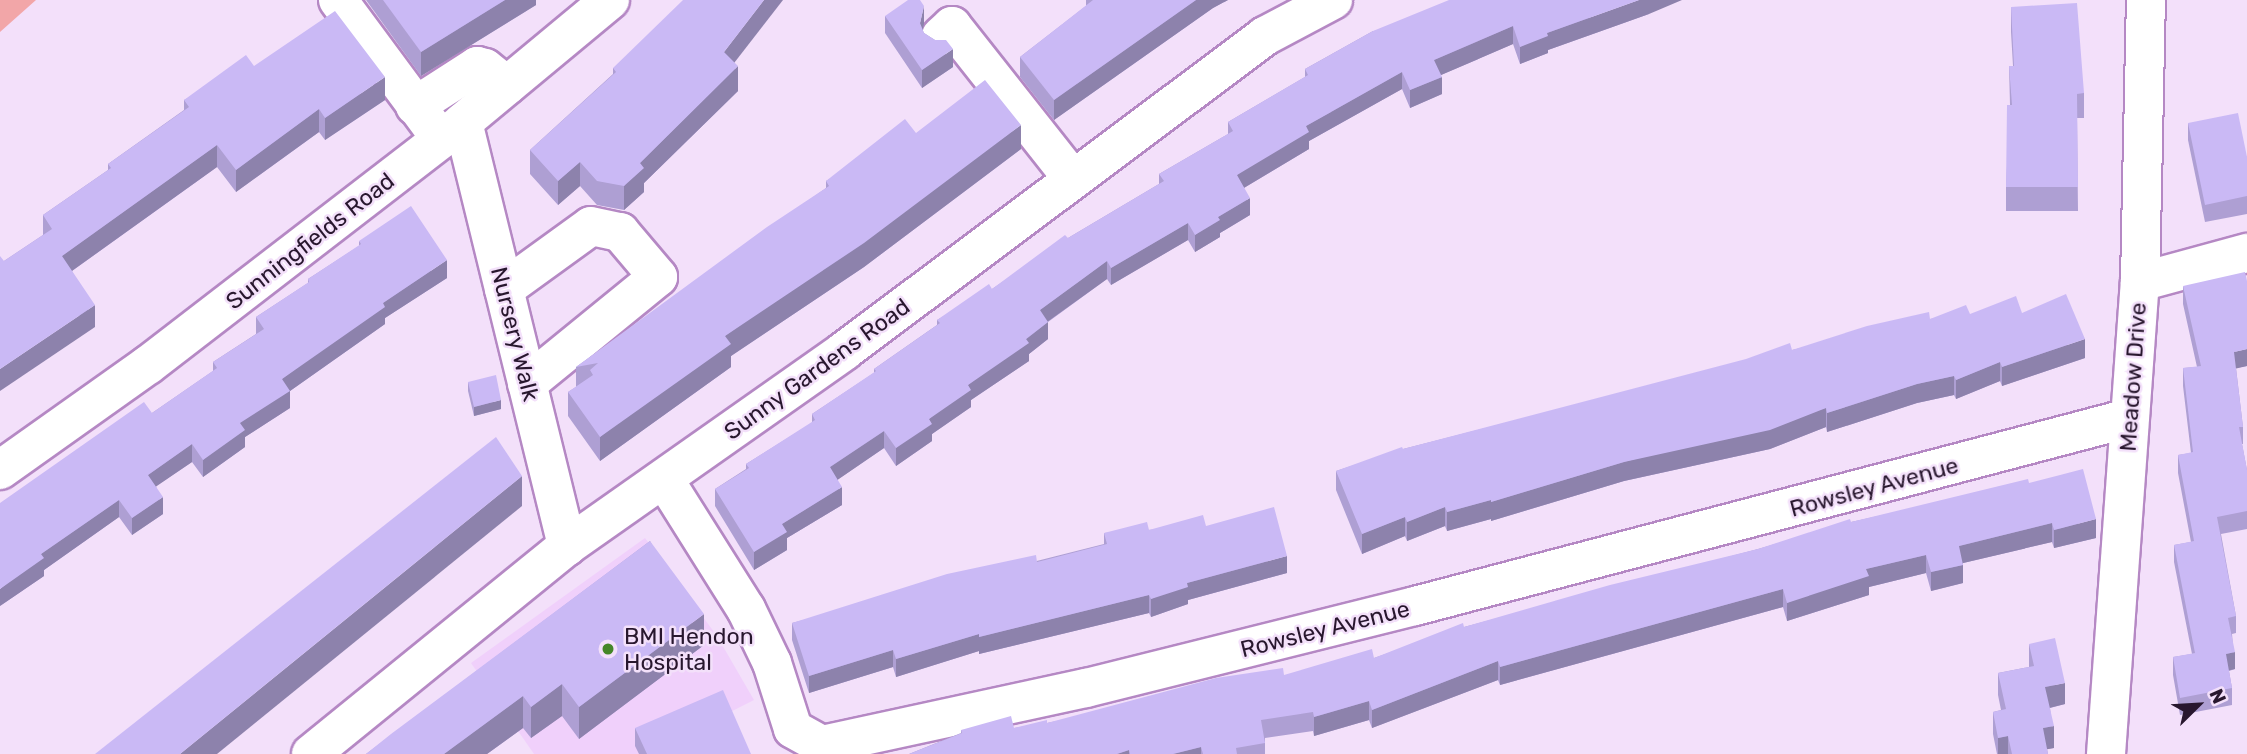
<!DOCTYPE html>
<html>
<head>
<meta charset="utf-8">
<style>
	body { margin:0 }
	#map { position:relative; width:2247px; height:754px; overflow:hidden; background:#f3e0fa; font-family:Rubik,sans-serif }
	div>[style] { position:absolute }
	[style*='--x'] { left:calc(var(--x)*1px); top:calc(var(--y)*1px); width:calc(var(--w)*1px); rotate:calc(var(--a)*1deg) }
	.built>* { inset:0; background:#f0d0fb }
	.green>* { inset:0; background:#f2a6a8 }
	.roads { filter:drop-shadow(2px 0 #b588c4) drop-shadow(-2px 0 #b588c4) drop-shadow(0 2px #b588c4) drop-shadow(0 -2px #b588c4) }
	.minor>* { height:38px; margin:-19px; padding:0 19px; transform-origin:19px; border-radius:19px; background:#fff }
	.wall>* { inset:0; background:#ae9fd3 }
	.shaded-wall>* { inset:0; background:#8d82ac }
	.building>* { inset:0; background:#cab9f5 }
	.dots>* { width:19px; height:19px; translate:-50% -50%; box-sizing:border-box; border:4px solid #f3e0fa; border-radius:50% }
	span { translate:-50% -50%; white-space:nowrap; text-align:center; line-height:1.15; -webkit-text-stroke:5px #f3e0fa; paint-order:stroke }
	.street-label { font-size:23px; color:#28172e }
	.poi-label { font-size:23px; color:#28172e }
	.left { translate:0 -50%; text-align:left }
	.north { position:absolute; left:2163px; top:670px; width:70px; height:70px; -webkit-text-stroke:5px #f3e0fa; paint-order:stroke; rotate:66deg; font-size:19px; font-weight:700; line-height:28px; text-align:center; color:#28172e }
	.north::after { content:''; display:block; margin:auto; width:24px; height:32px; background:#28172e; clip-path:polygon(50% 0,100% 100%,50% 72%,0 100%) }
</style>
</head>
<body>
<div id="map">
	<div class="built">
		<i style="clip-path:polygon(645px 538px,717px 636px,754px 700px,647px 754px,534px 754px,471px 663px)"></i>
	</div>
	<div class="green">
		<i style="clip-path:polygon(0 0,36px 0,0 32px)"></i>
	</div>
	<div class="roads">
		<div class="minor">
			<i style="--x:338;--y:0;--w:173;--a:53.5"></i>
			<i style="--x:941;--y:36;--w:15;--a:-42"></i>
			<i style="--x:952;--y:26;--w:195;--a:51.7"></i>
			<i style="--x:415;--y:106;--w:74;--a:-32.8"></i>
			<i style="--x:477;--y:66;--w:8;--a:14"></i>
			<i style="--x:485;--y:68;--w:28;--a:39"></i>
			<i style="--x:463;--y:122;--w:437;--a:76.2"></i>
			<i style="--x:2140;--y:282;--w:111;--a:-15.2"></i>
			<i style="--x:504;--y:289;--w:107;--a:-35.9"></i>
			<i style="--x:591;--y:226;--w:30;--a:12"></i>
			<i style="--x:620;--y:232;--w:59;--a:49.8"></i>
			<i style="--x:658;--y:277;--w:169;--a:140.8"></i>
			<i style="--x:0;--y:470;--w:181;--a:-35.4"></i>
			<i style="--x:148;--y:365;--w:398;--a:-37.6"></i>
			<i style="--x:463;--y:122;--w:191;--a:-39.7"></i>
			<i style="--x:664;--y:479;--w:154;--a:57.8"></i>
			<i style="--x:746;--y:609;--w:60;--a:64.3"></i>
			<i style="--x:772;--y:663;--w:69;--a:72.3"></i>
			<i style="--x:793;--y:729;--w:33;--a:29"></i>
			<i style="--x:822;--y:745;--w:270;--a:-12.2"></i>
			<i style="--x:1086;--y:688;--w:339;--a:-14"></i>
			<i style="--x:1415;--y:606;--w:738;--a:-14.75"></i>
			<i style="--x:311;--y:754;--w:330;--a:-39.1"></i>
			<i style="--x:567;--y:546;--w:339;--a:-35.1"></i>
			<i style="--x:844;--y:351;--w:526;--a:-36.8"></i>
			<i style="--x:1265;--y:36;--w:77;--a:-27.9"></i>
			<i style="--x:2106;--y:754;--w:473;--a:-85.9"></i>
			<i style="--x:2140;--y:282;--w:282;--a:-88.8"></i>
		</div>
	</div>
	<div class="wall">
		<i style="clip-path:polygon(366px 0,536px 0,536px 5px,421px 76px)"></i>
		<i style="clip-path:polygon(1086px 0,1228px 0,1213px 8px,1054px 120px,1020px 77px,1020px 57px,1086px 6px)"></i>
		<i style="clip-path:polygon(2011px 7px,2084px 93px,2084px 118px,2077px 118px,2078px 211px,2006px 211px,2006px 187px,2010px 105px,2009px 66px,2013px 66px,2011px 32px)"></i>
		<i style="clip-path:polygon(1649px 14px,1548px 50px,1548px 53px,1520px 64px,1513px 44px,1441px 75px,1442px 94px,1410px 108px,1402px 89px,1309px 141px,1309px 149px,1244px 188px,1250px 215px,1220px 233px,1220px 237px,1195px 252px,1188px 240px,1111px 285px,1107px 279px,1048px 322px,1048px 339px,1029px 354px,1029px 361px,971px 400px,971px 407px,932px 434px,932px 441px,896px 466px,884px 448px,837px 480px,842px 505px,787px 538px,787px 550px,754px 570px,715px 506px,715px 489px,746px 469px,746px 464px,812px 423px,812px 414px,874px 373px,874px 369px,937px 325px,937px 320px,992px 289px,1068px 238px,1159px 184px,1159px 174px,1228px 134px,1228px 122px,1305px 77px,1305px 69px,1373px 31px)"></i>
		<i style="clip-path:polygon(885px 16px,924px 24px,922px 29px,924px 33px,935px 40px,953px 67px,922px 88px,885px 33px)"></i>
		<i style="clip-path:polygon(734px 62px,738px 91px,644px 183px,644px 192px,624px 210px,597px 205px,580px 186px,558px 205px,530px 174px,530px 150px,613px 74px,613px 68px)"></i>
		<i style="clip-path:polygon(254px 66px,385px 100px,325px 140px,319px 132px,236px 192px,217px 167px,72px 271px,95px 327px,4px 261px,43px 235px,43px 215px,108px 170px,108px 164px,184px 110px,184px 100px)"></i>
		<i style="clip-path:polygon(2188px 123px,2247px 157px,2247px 214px,2205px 222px,2188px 140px)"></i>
		<i style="clip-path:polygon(916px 133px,1021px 149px,864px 267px,731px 356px,731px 367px,600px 461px,568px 416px,568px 392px,576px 387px,576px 367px,826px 188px,826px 181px)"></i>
		<i style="clip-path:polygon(359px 241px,447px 278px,385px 318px,385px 324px,290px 391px,290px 408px,245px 437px,245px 447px,203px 477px,192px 462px,156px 486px,163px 514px,132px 535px,119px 517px,44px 570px,44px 576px,0 606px,152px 413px,213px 371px,213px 362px,256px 334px,256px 317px,308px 283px,308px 279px,359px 246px)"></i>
		<i style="clip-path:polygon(2183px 286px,2247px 366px,2236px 368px,2243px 427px,2243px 444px,2242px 444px,2247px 470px,2247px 529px,2221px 534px,2236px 616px,2236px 633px,2232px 634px,2235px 669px,2229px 671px,2232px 688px,2232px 705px,2180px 715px,2173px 675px,2173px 657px,2192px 654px,2174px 562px,2174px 545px,2191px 542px,2178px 473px,2178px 455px,2191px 453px,2183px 386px,2183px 368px,2197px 367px,2183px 304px)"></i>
		<i style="clip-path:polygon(2022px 313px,2085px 358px,2002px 386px,2000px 381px,1956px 399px,1954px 395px,1917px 403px,1827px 432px,1826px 427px,1770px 449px,1624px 481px,1491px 521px,1491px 519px,1447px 531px,1445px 526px,1407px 541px,1405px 536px,1362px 554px,1336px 490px,1336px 471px,1403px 449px,1792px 350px,1930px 319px,1970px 314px)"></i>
		<i style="clip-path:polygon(468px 382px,501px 409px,474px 416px,468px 391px)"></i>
		<i style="clip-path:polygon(2029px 483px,2096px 538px,2054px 548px,2052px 542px,1963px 563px,1963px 583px,1931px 591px,1926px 573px,1869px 587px,1869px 595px,1787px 621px,1783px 607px,1500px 685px,1498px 680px,1372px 728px,1369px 720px,1314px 736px,1313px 731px,1265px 738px,1265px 754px,909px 754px,961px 733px,961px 730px,1014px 728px,1047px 723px,1374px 658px,1464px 627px,1758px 549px,1851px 522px)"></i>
		<i style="clip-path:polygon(1206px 526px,1287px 573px,1188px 600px,1188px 604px,1151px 617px,1149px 613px,979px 654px,979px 651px,896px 677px,893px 667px,809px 693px,792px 640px,792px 623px,1104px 544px,1104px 533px)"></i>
		<i style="clip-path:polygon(650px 541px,704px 645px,579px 739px,562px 716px,531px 738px,523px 728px,487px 754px,366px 754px)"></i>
		<i style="clip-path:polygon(2029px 644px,2065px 704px,2050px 708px,2054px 748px,2047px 749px,2048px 754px,1997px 754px,1993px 734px,1993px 712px,2001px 710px,1998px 695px,1998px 673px,2029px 667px)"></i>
		<i style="clip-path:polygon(635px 728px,751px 754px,639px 754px,635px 746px)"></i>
	</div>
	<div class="shaded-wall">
		<i style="clip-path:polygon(505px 0,536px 0,536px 5px,421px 76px,421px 52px)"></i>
		<i style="clip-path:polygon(764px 0,783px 0,724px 76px,724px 52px)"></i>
		<i style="clip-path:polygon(1196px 0,1228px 0,1213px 8px,1054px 120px,1054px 100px)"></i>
		<i style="clip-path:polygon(1639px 0,1682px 0,1649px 14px,1548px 50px,1548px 53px,1520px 64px,1520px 47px,1547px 33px)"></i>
		<i style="clip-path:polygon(924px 6px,924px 24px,920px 40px,920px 23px)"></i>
		<i style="clip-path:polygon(1513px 26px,1513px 44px,1434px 78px,1434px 60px)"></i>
		<i style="clip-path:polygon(953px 49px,953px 67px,922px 88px,922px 70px)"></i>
		<i style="clip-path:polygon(738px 66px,738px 91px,644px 183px,644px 192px,624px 210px,624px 186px,640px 163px)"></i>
		<i style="clip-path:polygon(1402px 72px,1402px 89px,1309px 141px,1309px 149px,1237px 192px,1237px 175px,1306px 126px)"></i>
		<i style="clip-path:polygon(385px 77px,385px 100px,325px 140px,325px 118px)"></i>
		<i style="clip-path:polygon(1442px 77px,1442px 94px,1410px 108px,1410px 90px)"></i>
		<i style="clip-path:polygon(319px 109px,319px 132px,236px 192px,236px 170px)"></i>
		<i style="clip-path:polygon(1021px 125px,1021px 149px,864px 267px,731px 356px,731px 367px,600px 461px,600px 437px,725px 336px)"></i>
		<i style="clip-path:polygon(217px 145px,217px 167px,62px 278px,62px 256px)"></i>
		<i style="clip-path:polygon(580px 162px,580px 186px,558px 205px,558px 181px)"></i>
		<i style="clip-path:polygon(1250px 198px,1250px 215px,1220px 233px,1220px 237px,1195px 252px,1195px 235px,1218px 217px)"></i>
		<i style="clip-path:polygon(1188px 223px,1188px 240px,1111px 285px,1111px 268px)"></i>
		<i style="clip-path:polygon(447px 260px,447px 278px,385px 318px,385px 324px,290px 391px,290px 408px,245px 437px,245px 447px,203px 477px,203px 460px,282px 379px,383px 303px)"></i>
		<i style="clip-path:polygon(1107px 261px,1107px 279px,1040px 327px,1040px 310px)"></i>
		<i style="clip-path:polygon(95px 305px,95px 327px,0 391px,0 369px)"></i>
		<i style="clip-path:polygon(1048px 322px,1048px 339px,1029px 354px,1029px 361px,971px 400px,971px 407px,932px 434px,932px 441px,896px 466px,896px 448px,968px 385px)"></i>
		<i style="clip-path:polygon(2085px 339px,2085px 358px,2002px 386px,2002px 367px)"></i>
		<i style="clip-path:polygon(2247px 349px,2247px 366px,2234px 369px,2234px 352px)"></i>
		<i style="clip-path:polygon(2000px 362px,2000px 381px,1956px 399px,1956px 380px)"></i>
		<i style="clip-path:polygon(1954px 376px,1954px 395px,1917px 403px,1827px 432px,1827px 413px,1917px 384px)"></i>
		<i style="clip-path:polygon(501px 400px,501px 409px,474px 416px,474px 407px)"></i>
		<i style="clip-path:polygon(1826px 408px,1826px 427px,1770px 449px,1624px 481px,1491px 521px,1491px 502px,1624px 462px)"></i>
		<i style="clip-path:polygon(884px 431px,884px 448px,830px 485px,830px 467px)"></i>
		<i style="clip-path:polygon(192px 444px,192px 462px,148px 492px,148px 475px)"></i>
		<i style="clip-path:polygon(522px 476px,522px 506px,217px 754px,180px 754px)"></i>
		<i style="clip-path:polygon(842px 487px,842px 505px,787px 538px,787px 550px,754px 570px,754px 552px,782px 524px)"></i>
		<i style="clip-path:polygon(163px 497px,163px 514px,132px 535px,132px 518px)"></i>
		<i style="clip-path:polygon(119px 500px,119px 517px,44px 570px,44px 576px,0 606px,0 589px,41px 554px)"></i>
		<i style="clip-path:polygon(1491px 500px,1491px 519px,1447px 531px,1447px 512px)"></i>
		<i style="clip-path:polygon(1445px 507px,1445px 526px,1407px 541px,1407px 522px)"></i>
		<i style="clip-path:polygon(1405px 517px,1405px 536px,1362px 554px,1362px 534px)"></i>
		<i style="clip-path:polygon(2096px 519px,2096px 538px,2054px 548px,2054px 530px)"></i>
		<i style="clip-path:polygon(2052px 523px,2052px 542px,1959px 564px,1959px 546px)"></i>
		<i style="clip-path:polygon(1926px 555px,1926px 573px,1869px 587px,1869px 595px,1787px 621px,1787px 603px,1866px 569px)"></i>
		<i style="clip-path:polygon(1287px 556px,1287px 573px,1188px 600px,1188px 604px,1151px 617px,1151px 599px,1187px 583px)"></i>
		<i style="clip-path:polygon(1963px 565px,1963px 583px,1931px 591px,1931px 572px)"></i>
		<i style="clip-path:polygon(1783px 589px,1783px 607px,1500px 685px,1500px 667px)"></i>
		<i style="clip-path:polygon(1149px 595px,1149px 613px,979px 654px,979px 637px)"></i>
		<i style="clip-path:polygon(704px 614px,704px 645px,579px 739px,579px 707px)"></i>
		<i style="clip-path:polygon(979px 634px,979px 651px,896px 677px,896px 659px)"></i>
		<i style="clip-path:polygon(893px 650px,893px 667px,809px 693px,809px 676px)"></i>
		<i style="clip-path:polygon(2235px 652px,2235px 669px,2226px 671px,2226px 654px)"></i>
		<i style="clip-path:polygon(1498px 661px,1498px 680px,1372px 728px,1372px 710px)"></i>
		<i style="clip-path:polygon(2065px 683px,2065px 704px,2045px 709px,2045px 687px)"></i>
		<i style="clip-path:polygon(562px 684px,562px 716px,531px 738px,531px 707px)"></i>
		<i style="clip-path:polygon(523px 696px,523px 728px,487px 754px,444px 754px)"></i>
		<i style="clip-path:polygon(1369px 701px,1369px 720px,1314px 736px,1314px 717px)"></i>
		<i style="clip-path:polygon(2054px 726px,2054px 748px,2043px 750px,2043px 728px)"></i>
		<i style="clip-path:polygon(2008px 736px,2008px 754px,1998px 754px,1998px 738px)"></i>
		<i style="clip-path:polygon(1201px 747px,1201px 754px,1173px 754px)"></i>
		<i style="clip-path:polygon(1129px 750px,1129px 754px,1117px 754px)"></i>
	</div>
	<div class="building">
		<i style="clip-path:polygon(383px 0,505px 0,421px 52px)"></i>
		<i style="clip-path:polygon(683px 0,764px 0,724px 52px,738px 66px,640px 163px,644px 168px,624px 186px,597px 181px,580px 162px,558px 181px,530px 150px,616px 72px,613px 68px)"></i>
		<i style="clip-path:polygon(908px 0,920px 0,924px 6px,920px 23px,924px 33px,935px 40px,946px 40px,953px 49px,922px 70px,885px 16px)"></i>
		<i style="clip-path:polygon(1093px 0,1196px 0,1054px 100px,1020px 57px)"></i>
		<i style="clip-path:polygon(1449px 0,1639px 0,1547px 33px,1548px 36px,1520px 47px,1513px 26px,1434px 60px,1442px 77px,1410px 90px,1402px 72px,1306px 126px,1309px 132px,1237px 175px,1250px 198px,1218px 217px,1220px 220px,1195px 235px,1188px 223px,1111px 268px,1107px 261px,1040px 310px,1048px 322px,1026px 339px,1029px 343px,968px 385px,971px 390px,929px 419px,932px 424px,896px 448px,884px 431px,830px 467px,842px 487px,782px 524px,787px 532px,754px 552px,715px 489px,749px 468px,746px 464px,815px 420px,812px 414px,876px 371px,874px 369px,940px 323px,937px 320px,989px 284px,992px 289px,1065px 235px,1068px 238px,1164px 181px,1159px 174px,1233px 131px,1228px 122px,1308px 75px,1305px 69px,1373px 31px)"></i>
		<i style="clip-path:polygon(2077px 3px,2084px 93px,2077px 94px,2078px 187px,2006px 187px,2007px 105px,2012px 105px,2009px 66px,2014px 66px,2011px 7px)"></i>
		<i style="clip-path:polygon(335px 11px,385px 77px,325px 118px,319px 109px,236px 170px,217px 145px,62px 256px,95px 305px,0 369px,0 256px,4px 261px,52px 229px,43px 215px,111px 168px,108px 164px,189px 107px,184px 100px,246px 55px,254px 66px)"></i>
		<i style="clip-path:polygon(985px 80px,1021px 125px,864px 243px,725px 336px,731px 344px,600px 437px,568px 392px,593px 375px,590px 370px,598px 363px,576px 367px,767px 227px,829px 186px,826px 181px,905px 119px,916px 133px)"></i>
		<i style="clip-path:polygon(2238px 113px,2247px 157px,2247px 196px,2205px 205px,2188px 123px)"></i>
		<i style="clip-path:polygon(411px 206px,447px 260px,383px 303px,385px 307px,282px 379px,290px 391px,240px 423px,245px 430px,203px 460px,192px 444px,148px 475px,163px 497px,132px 518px,119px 500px,41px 554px,44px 558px,0 589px,0 503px,144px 402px,152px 413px,217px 368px,213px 362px,264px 329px,256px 317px,309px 282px,308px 279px,361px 244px,359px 241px)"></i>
		<i style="clip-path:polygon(2245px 272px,2247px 281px,2247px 349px,2234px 352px,2243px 427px,2239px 427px,2247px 470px,2247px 511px,2217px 517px,2236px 616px,2228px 618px,2235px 652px,2226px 654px,2232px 688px,2180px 698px,2173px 657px,2195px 653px,2174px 545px,2194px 541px,2178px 455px,2193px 452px,2183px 368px,2201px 366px,2183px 286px)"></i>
		<i style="clip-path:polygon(2066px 294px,2085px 339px,2002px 367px,2000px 362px,1956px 380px,1954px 376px,1917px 384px,1827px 413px,1826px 408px,1770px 430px,1624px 462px,1491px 502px,1491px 500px,1447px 512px,1445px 507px,1407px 522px,1405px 517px,1362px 534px,1336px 471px,1402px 447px,1403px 449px,1746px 359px,1790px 343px,1792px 350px,1867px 326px,1929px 312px,1930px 319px,1966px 305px,1970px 314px,2016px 296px,2022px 313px)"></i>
		<i style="clip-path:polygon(496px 375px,501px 400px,474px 407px,468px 382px)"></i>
		<i style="clip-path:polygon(496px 437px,522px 476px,180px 754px,95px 754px)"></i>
		<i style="clip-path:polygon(2083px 469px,2096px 519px,2054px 530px,2052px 523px,1959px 546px,1963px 565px,1931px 572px,1926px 555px,1866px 569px,1869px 576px,1787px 603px,1783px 589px,1500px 667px,1498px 661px,1372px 710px,1369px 701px,1314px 717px,1313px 712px,1261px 720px,1265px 743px,1236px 748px,1237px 754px,1203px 754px,1201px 747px,1173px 754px,1130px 754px,1129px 750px,1117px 754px,909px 754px,962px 733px,961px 730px,1011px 716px,1014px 728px,1047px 720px,1047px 723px,1216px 678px,1283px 668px,1284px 675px,1372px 649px,1374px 658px,1463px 623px,1464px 627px,1610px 585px,1758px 549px,1850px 519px,1851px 522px,2028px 479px,2029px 483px)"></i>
		<i style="clip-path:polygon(1274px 507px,1287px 556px,1187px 583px,1188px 587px,1151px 599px,1149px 595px,979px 637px,979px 634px,896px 659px,893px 650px,809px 676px,792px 623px,947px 574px,1036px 555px,1037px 562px,1107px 544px,1104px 533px,1147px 522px,1149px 530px,1203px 515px,1206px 526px)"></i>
		<i style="clip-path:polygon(650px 541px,704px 614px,579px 707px,562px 684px,531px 707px,523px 696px,444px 754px,366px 754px,391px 734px)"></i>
		<i style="clip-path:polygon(2055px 638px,2065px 683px,2045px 687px,2054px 726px,2043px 728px,2048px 754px,2012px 754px,2008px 736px,1998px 738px,1993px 712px,2006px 709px,1998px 673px,2034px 666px,2029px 644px)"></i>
		<i style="clip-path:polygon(723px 690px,751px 754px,647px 754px,635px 728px)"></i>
	</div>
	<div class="dots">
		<i style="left:608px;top:649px;background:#458628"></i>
	</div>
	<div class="street-label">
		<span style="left:310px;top:241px;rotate:-38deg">Sunningfields Road</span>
		<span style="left:515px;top:334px;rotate:76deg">Nursery Walk</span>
		<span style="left:817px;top:369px;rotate:-36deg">Sunny Gardens Road</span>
		<span style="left:2133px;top:377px;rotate:-86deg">Meadow Drive</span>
		<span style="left:1874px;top:487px;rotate:-15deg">Rowsley Avenue</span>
		<span style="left:1325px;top:629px;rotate:-14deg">Rowsley Avenue</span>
	</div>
	<div class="poi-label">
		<span class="left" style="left:624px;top:649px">BMI Hendon<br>Hospital</span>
	</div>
	<div class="north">N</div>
</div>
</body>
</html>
